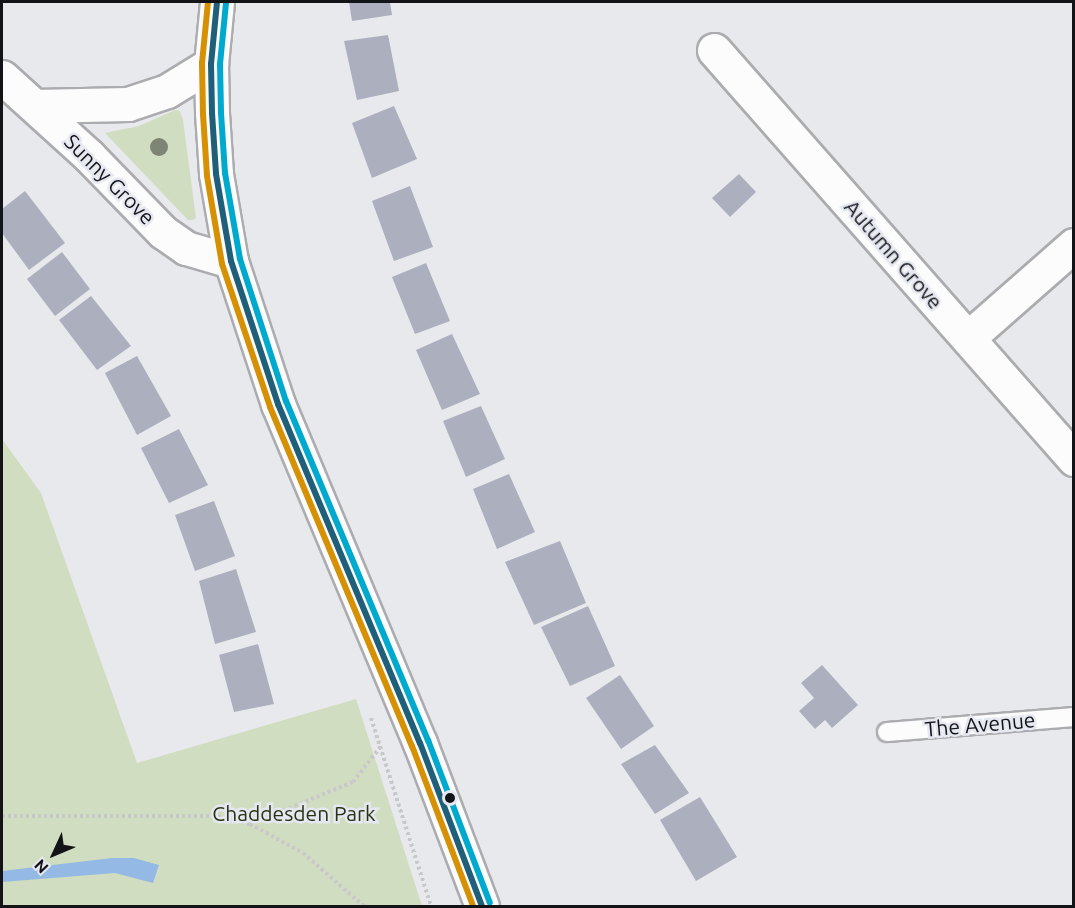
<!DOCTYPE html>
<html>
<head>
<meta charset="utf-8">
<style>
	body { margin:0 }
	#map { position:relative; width:1075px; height:908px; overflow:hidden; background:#e8e9ed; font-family:Ubuntu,sans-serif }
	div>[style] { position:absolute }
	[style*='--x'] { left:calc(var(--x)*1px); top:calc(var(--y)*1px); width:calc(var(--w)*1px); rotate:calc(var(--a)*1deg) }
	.green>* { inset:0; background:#d1ddc0 }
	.water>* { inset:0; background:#93b9e4 }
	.building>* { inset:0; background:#acafbd }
	.path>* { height:4px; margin-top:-2px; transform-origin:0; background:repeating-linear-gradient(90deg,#c8c8cb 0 3px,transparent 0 6px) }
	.roads { filter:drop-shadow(2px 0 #acacb0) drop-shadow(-2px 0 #acacb0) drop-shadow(0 2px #acacb0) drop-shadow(0 -2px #acacb0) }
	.service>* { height:18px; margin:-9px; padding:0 9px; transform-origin:9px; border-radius:9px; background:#fcfcfc }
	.minor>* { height:33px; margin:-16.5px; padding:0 16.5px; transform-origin:16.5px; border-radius:16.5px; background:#fcfcfc }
	.tertiary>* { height:33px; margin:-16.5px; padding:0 16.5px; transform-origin:16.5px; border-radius:16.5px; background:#fcfcfc }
	.bus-1>* { height:6px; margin:-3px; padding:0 3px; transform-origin:3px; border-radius:3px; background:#1f5f7a }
	.bus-2>* { height:6px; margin:-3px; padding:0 3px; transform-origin:3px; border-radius:3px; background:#d59003 }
	.bus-3>* { height:6px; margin:-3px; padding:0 3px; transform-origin:3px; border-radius:3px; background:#00a9ce }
	.trees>* { width:18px; height:18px; margin:-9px; border-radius:50%; background:#7e8575 }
	.dots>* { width:16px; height:16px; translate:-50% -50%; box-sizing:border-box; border:3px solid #e5e8f0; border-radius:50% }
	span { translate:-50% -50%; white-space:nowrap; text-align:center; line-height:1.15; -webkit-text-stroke:5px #e5e8f0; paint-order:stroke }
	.street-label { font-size:21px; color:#131417 }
	.park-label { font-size:21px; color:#283313 }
	.frame { position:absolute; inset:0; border:3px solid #131417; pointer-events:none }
	.north { position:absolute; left:24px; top:824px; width:60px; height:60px; -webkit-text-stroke:4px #e5e8f0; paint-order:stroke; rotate:226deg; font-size:16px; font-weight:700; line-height:24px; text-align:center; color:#131417 }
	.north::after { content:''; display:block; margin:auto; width:21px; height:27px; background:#131417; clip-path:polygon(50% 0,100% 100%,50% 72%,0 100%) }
</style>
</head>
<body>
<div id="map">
	<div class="green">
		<i style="clip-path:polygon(175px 110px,180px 111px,183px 120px,196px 218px,193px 220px,188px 220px,105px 133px,139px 126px)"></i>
		<i style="clip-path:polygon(2px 439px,41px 493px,137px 763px,356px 699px,422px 906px,2px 906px)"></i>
	</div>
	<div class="water">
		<i style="clip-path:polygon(112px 858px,134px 858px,159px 865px,153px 883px,115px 873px,2px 882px,2px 871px)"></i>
	</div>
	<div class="building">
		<i style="clip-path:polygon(349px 2px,390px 2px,392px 15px,352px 21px)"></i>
		<i style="clip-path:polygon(388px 35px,399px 91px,357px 100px,344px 41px)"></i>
		<i style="clip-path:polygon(394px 106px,417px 159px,372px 178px,352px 123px)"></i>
		<i style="clip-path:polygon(739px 174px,756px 192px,730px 217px,712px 198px)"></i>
		<i style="clip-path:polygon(410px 186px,433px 247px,394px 261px,372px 201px)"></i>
		<i style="clip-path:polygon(25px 191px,65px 243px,29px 270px,2px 233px,2px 209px)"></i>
		<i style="clip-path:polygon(62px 252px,90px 289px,55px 316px,27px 279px)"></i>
		<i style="clip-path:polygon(426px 263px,450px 321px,415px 334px,392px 277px)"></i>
		<i style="clip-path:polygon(91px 296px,131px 346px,97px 370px,59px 320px)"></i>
		<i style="clip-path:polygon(452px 334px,480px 394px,442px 410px,416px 350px)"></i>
		<i style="clip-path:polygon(137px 356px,171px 416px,137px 435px,105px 373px)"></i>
		<i style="clip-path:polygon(481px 406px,505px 459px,466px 477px,443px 421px)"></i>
		<i style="clip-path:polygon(179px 429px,208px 485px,169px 503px,141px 448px)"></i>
		<i style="clip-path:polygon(509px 474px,535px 532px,497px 549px,473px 489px)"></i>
		<i style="clip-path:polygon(214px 501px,235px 556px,195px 571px,175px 515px)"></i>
		<i style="clip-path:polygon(560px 541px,586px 603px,534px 625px,505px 562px)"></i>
		<i style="clip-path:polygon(236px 569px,256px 632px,215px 644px,199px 581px)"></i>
		<i style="clip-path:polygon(588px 606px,615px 666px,570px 686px,541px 627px)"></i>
		<i style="clip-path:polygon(258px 644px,274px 704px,234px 712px,219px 655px)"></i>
		<i style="clip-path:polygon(822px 665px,858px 705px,832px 728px,825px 720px,815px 729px,799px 711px,814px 698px,801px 683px)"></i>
		<i style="clip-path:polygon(620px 675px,654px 726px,621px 749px,586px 698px)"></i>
		<i style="clip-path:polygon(655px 745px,689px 793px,655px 814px,621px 764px)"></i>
		<i style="clip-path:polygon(700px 797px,737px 857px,696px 881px,660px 820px)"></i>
	</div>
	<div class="path">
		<i style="--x:371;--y:718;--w:197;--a:72.3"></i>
		<i style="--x:2;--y:816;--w:216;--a:0"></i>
		<i style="--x:218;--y:816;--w:33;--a:14"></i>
		<i style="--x:250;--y:824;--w:60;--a:28.7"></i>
		<i style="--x:303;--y:853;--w:81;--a:41"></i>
		<i style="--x:250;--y:824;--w:111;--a:-22.2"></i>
		<i style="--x:353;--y:782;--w:46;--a:-52.1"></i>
	</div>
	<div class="roads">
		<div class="service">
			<i style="--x:887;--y:732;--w:188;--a:-4.6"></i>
		</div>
		<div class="minor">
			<i style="--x:714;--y:50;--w:545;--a:48.65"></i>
			<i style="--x:968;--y:338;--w:141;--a:-41.3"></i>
		</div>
		<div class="tertiary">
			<i style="--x:217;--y:2;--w:62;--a:95.5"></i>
			<i style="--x:211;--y:64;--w:49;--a:88.8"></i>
			<i style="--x:212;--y:113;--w:61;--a:86.2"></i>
			<i style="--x:216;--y:174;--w:88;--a:80.2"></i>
			<i style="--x:231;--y:261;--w:151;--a:71.8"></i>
			<i style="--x:278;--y:404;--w:368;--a:67.3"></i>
			<i style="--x:420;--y:743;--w:174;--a:69.2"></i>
			<i style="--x:2;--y:77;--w:118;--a:42.2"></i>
			<i style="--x:89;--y:156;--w:106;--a:45.8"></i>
			<i style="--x:163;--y:232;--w:28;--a:35"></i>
			<i style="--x:186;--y:248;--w:47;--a:16.1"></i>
			<i style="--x:35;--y:106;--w:93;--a:-1.2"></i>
			<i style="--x:128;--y:104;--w:41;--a:-18.4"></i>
			<i style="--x:167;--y:91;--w:52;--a:-31.5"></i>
		</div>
	</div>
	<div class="bus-1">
		<i style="--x:217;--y:2;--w:62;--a:95.5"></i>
		<i style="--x:211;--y:64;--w:49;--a:88.8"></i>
		<i style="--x:212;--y:113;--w:61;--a:86.2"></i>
		<i style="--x:216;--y:174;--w:88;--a:80.2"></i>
		<i style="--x:231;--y:261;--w:151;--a:71.8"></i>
		<i style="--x:278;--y:404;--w:368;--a:67.3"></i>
		<i style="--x:420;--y:743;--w:174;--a:69.2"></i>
	</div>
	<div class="bus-2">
		<i style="--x:208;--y:2;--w:61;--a:95.6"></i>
		<i style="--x:202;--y:63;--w:51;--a:88.9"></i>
		<i style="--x:203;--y:114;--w:62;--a:86.3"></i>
		<i style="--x:207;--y:176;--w:89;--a:80.3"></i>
		<i style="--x:222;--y:264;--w:151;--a:71.4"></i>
		<i style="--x:270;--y:407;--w:368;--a:67.3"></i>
		<i style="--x:412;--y:746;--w:171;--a:69.1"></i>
	</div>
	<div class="bus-3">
		<i style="--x:226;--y:3;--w:61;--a:95.6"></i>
		<i style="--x:220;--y:64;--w:49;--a:88.8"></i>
		<i style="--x:221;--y:113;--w:60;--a:86.2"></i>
		<i style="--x:225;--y:173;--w:87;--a:80.1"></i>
		<i style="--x:240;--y:259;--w:149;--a:72.1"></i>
		<i style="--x:286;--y:401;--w:368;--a:67.3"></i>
		<i style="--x:428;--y:740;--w:174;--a:69.2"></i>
	</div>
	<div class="trees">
		<i style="left:159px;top:147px"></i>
	</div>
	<div class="dots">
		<i style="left:450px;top:798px;background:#131417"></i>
	</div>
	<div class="street-label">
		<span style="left:110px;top:179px;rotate:45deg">Sunny Grove</span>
		<span style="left:894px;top:254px;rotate:49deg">Autumn Grove</span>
		<span style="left:980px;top:724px;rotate:-5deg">The Avenue</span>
	</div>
	<div class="park-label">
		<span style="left:294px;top:813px">Chaddesden Park</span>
	</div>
	<div class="frame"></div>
	<div class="north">N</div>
</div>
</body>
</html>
